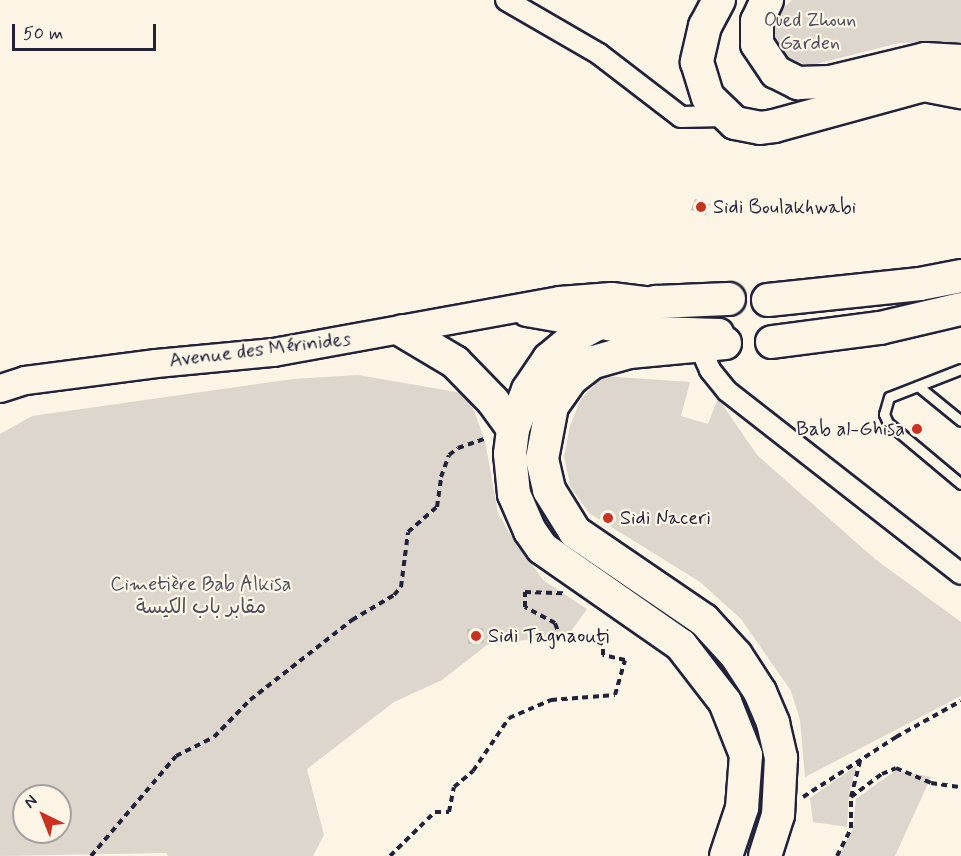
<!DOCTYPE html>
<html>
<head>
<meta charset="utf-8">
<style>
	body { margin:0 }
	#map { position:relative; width:961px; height:856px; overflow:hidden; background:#fcf5e5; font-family:Mynerve,"Playpen Sans Arabic",sans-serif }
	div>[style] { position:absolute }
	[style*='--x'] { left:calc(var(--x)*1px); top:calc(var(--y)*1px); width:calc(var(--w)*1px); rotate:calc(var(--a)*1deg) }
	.green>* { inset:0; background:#dcd6cc }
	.building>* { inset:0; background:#c6c1bb }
	.path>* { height:4px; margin-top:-2px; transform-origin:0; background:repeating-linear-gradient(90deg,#22223b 0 6px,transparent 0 10.5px) }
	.roads { filter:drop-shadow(2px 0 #22223b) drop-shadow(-2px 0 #22223b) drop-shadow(0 2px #22223b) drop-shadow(0 -2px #22223b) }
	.service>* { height:9px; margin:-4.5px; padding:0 4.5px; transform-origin:4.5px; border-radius:4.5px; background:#fcf5e5 }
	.minor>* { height:20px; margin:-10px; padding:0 10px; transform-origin:10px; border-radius:10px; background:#fcf5e5 }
	.secondary>* { height:27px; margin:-13.5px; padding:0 13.5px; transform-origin:13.5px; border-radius:13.5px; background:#fcf5e5 }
	.primary>* { height:32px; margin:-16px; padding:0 16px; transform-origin:16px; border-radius:16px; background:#fcf5e5 }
	.dots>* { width:16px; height:16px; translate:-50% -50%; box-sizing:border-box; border:3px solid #fcf5e5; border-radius:50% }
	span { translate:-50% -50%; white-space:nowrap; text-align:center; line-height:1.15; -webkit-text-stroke:4.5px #fcf5e5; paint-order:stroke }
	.park-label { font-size:20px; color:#504f5f }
	.poi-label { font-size:20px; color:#22223b }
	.left { translate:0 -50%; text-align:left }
	.right { translate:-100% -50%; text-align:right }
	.street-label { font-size:20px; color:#22223b }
	.north { position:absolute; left:12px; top:784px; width:60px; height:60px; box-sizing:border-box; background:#fcf5e5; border:2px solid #a5a1a1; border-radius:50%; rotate:317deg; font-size:16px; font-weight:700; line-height:24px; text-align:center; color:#22223b }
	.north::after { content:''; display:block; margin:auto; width:21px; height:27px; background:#c8321e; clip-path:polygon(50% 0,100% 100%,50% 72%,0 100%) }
	.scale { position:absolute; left:12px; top:24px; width:144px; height:27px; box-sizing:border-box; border:3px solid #22223b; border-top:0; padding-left:8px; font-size:18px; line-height:21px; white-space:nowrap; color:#22223b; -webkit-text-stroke:4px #fcf5e5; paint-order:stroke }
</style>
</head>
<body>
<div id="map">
	<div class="green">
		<i style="clip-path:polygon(792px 0,961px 0,961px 42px,899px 43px,808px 66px,771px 50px,776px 15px)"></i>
		<i style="clip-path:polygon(evenodd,358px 375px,468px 394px,485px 441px,498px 513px,510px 534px,543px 580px,587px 609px,569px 634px,487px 645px,442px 680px,394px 702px,307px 769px,324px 835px,313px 856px,168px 856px,166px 853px,0 856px,0 434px,32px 416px,293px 379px,358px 375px,24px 796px,60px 796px,60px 832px,24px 832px,24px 796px)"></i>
		<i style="clip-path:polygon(603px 376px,690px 382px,681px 416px,708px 424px,718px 398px,757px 455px,875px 559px,961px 622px,961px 696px,805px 777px,800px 720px,791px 691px,741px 619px,700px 582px,589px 513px,571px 488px,564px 457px,570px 426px,581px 399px)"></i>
		<i style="clip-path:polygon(856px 766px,849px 794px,847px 827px,813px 822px,810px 798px)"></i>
		<i style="clip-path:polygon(896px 770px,931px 777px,895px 856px,838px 856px,853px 828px,856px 799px)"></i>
	</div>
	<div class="building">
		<i style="clip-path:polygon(695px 199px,710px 204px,706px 215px,691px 210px)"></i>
		<i style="clip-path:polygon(483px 628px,484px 643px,468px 644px,467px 629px)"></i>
	</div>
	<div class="path">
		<i style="--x:803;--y:797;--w:111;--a:-32.8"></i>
		<i style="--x:896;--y:737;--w:74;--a:-29"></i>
		<i style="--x:851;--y:797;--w:39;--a:-37"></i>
		<i style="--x:882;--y:774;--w:15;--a:-23"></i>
		<i style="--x:896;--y:768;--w:38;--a:23"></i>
		<i style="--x:931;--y:783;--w:30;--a:8"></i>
		<i style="--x:91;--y:856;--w:131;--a:-49.6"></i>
		<i style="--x:176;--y:756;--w:42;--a:-26.6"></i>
		<i style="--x:214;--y:737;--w:52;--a:-45.8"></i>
		<i style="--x:250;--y:700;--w:130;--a:-38.1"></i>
		<i style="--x:352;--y:620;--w:49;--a:-30.8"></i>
		<i style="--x:394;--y:595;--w:11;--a:-49"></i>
		<i style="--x:401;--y:587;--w:55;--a:-82.7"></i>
		<i style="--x:408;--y:532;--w:38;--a:-41"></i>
		<i style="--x:437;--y:507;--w:30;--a:-82"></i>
		<i style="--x:441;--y:477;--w:23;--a:-70"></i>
		<i style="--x:449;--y:455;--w:11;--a:-38"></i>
		<i style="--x:458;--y:448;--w:31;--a:-19"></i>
		<i style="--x:390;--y:856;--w:63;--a:-44.4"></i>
		<i style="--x:435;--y:812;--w:14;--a:0"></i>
		<i style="--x:449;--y:812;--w:25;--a:-79"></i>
		<i style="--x:454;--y:787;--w:25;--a:-40"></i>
		<i style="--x:473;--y:771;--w:64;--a:-55.8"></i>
		<i style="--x:509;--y:718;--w:46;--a:-23.2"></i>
		<i style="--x:551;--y:700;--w:64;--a:-4.5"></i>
		<i style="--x:615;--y:695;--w:36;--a:-74"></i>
		<i style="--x:625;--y:660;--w:23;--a:-167"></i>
		<i style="--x:603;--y:655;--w:11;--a:-90"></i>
		<i style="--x:603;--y:644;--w:14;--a:-159"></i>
		<i style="--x:590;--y:639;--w:29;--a:180"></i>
		<i style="--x:561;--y:639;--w:17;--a:-111"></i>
		<i style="--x:555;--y:623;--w:34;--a:-152"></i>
		<i style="--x:525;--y:607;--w:15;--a:-90"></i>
		<i style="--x:525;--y:592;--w:38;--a:2"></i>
		<i style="--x:837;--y:856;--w:31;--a:-63"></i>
		<i style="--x:851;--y:828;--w:31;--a:-90"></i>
		<i style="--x:851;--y:797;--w:37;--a:-76"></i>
	</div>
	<div class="roads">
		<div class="service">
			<i style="--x:961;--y:369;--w:77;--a:158.7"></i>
			<i style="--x:889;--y:397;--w:18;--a:106"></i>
			<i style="--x:884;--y:414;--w:10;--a:66"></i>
			<i style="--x:888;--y:423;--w:95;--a:39.9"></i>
			<i style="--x:918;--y:386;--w:55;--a:39.1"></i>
		</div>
		<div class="minor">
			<i style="--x:506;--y:0;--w:108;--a:30.1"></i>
			<i style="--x:599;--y:54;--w:103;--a:37.5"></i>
			<i style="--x:681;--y:117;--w:44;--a:-1.3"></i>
			<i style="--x:699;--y:345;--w:27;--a:66"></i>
			<i style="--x:710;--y:370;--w:27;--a:51"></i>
			<i style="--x:727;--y:391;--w:297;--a:38"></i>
		</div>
		<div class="secondary">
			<i style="--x:526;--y:312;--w:99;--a:9.8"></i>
			<i style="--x:624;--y:329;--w:95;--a:1.8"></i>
			<i style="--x:0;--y:388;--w:26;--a:-18"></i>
			<i style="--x:25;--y:380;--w:132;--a:-7.4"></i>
			<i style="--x:156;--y:363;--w:118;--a:-5.4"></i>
			<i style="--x:273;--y:352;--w:291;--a:-10.3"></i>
			<i style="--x:559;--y:300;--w:52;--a:-4.4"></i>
			<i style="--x:611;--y:296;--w:41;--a:7"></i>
		</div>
		<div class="primary">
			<i style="--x:719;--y:0;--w:30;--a:118"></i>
			<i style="--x:705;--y:26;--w:37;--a:103"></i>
			<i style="--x:697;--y:62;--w:37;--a:73"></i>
			<i style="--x:708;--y:97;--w:37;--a:44"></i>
			<i style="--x:735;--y:123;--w:25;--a:11"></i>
			<i style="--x:760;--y:128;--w:14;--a:-8"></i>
			<i style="--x:774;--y:126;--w:156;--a:-15.3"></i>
			<i style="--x:924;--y:85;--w:38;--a:11"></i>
			<i style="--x:767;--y:0;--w:23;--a:115"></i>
			<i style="--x:757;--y:21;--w:23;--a:90"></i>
			<i style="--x:757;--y:44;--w:34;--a:56"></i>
			<i style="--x:776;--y:72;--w:25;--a:27"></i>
			<i style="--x:798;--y:83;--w:32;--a:-2"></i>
			<i style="--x:830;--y:82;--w:98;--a:-13.6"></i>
			<i style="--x:925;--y:59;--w:36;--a:3"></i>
			<i style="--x:768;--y:300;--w:153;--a:-6"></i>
			<i style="--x:920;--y:284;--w:42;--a:-11"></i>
			<i style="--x:403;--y:331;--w:61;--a:30.8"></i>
			<i style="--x:455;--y:362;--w:54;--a:45.7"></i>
			<i style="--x:493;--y:401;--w:34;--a:54"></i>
			<i style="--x:772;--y:342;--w:109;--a:-7.4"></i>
			<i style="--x:880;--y:328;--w:83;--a:-13.2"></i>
			<i style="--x:725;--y:343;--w:96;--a:174.6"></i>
			<i style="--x:629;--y:352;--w:37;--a:164"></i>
			<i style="--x:593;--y:362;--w:28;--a:142"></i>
			<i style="--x:571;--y:379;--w:33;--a:125"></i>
			<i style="--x:552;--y:406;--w:54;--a:100.7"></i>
			<i style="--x:542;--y:459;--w:32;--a:77"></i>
			<i style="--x:549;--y:490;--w:49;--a:58.2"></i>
			<i style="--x:575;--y:532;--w:156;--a:34.3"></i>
			<i style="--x:704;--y:620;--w:47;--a:47.6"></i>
			<i style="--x:736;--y:655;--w:44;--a:57"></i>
			<i style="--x:760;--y:692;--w:34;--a:67"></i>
			<i style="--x:773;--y:723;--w:36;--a:77"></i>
			<i style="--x:781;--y:758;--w:57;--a:93"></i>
			<i style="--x:778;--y:815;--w:43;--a:107.6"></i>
			<i style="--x:726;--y:856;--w:51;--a:-71.6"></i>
			<i style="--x:742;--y:808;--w:53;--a:-85.7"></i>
			<i style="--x:746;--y:755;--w:57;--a:-111.6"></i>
			<i style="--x:725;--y:702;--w:72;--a:-127.7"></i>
			<i style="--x:681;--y:645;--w:169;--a:-145.1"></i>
			<i style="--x:542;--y:548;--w:21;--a:-125"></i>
			<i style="--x:530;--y:531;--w:40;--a:-113.4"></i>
			<i style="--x:514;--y:494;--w:40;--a:-95.7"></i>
			<i style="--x:510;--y:454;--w:25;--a:-83"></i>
			<i style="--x:513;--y:429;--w:42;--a:-69"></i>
			<i style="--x:528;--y:390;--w:37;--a:-56"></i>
			<i style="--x:549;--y:359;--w:39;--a:-40"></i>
			<i style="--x:579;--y:334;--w:43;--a:-28.9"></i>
			<i style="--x:617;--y:313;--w:41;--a:-15.8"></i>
			<i style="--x:656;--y:302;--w:73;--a:-2.4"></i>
		</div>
	</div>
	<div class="dots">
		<i style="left:701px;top:207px;background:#c8321e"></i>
		<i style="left:917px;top:429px;background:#c8321e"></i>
		<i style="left:608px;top:518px;background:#c8321e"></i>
		<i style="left:476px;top:636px;background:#c8321e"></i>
	</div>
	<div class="park-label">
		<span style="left:810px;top:32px">Oued Zhoun<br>Garden</span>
		<span style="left:201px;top:596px">Cimetière Bab Alkisa<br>مقابر باب الكيسة</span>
	</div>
	<div class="poi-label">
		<span class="left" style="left:713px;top:207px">Sidi Boulakhwabi</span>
		<span class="right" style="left:905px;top:429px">Bab al-Ghisa</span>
		<span class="left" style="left:620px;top:518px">Sidi Naceri</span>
		<span class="left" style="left:488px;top:636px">Sidi Tagnaouti</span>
	</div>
	<div class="street-label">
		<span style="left:260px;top:350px;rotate:-7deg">Avenue des Mérinides</span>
	</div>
	<div class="north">N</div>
	<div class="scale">50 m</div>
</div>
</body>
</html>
